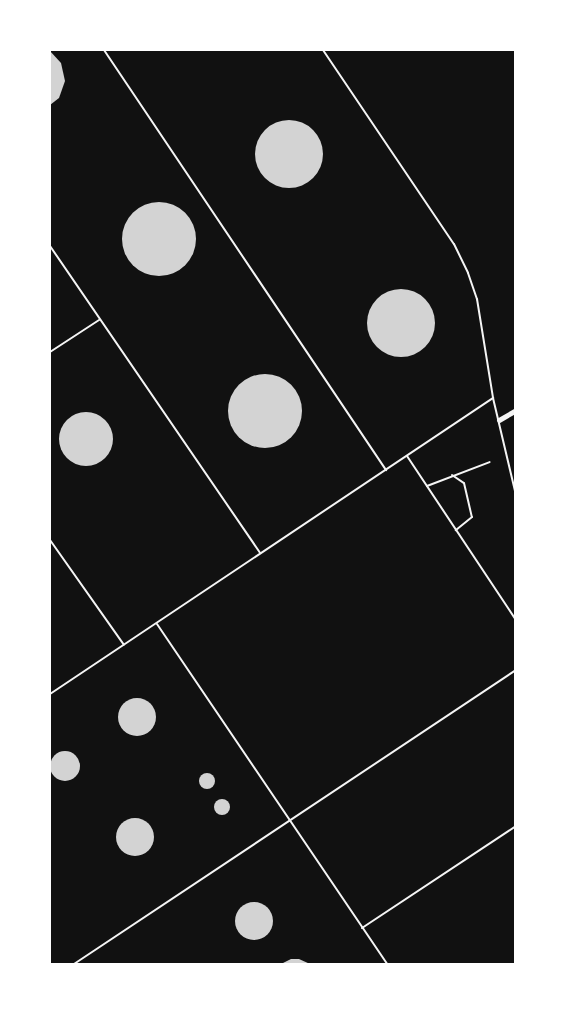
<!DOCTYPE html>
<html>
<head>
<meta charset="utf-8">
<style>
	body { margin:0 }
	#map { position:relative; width:565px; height:1014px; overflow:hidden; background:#111; font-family:"Alegreya Sans",sans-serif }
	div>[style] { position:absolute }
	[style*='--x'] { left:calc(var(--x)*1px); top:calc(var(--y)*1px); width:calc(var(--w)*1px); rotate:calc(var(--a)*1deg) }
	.building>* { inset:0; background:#d3d3d3 }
	.round { border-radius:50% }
	.service>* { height:2px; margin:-1px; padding:0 1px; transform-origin:1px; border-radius:1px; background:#f5f5f5 }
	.minor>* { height:4.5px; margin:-2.25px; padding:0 2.25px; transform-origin:2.25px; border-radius:2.25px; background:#f5f5f5 }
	span { translate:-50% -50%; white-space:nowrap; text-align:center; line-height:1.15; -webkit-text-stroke:6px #fff; paint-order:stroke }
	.frame { position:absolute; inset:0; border:51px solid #fff; pointer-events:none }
</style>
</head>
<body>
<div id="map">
	<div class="building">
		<i style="clip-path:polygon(50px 51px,61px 63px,65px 81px,59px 98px,50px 105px)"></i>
		<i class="round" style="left:255px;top:120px;width:68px;height:68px"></i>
		<i class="round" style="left:122px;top:202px;width:74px;height:74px"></i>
		<i class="round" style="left:367px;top:289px;width:68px;height:68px"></i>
		<i class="round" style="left:228px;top:374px;width:74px;height:74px"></i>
		<i class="round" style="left:59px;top:412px;width:54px;height:54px"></i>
		<i class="round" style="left:118px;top:698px;width:38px;height:38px"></i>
		<i class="round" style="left:50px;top:751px;width:30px;height:30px"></i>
		<i class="round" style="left:199px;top:773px;width:16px;height:16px"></i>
		<i class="round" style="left:214px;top:799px;width:16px;height:16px"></i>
		<i class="round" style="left:116px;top:818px;width:38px;height:38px"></i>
		<i class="round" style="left:235px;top:902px;width:38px;height:38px"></i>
		<i style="clip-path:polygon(291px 959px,299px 959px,310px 964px,281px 964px)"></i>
	</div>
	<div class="service">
		<i style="--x:104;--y:50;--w:506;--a:56.12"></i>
		<i style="--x:323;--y:50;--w:234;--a:56"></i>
		<i style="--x:454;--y:244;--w:32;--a:64"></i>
		<i style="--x:468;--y:273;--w:28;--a:71"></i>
		<i style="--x:477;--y:299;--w:100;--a:80.8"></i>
		<i style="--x:493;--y:398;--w:100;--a:76.7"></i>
		<i style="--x:50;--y:246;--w:372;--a:55.6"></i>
		<i style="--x:50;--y:352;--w:59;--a:-33.1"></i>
		<i style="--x:407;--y:456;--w:197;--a:56.4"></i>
		<i style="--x:452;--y:475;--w:14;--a:34"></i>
		<i style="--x:464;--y:483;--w:35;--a:77"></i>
		<i style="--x:472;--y:517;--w:21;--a:141"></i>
		<i style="--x:427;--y:486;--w:67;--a:-20.9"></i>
		<i style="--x:50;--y:540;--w:128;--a:54.8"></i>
		<i style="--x:157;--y:624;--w:410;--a:55.9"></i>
		<i style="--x:50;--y:694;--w:533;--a:-33.75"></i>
		<i style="--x:362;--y:928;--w:185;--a:-33.5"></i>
		<i style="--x:74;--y:964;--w:531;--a:-33.63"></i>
	</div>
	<div class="minor">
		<i style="--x:499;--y:420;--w:20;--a:-30"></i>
	</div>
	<div class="frame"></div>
</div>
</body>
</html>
